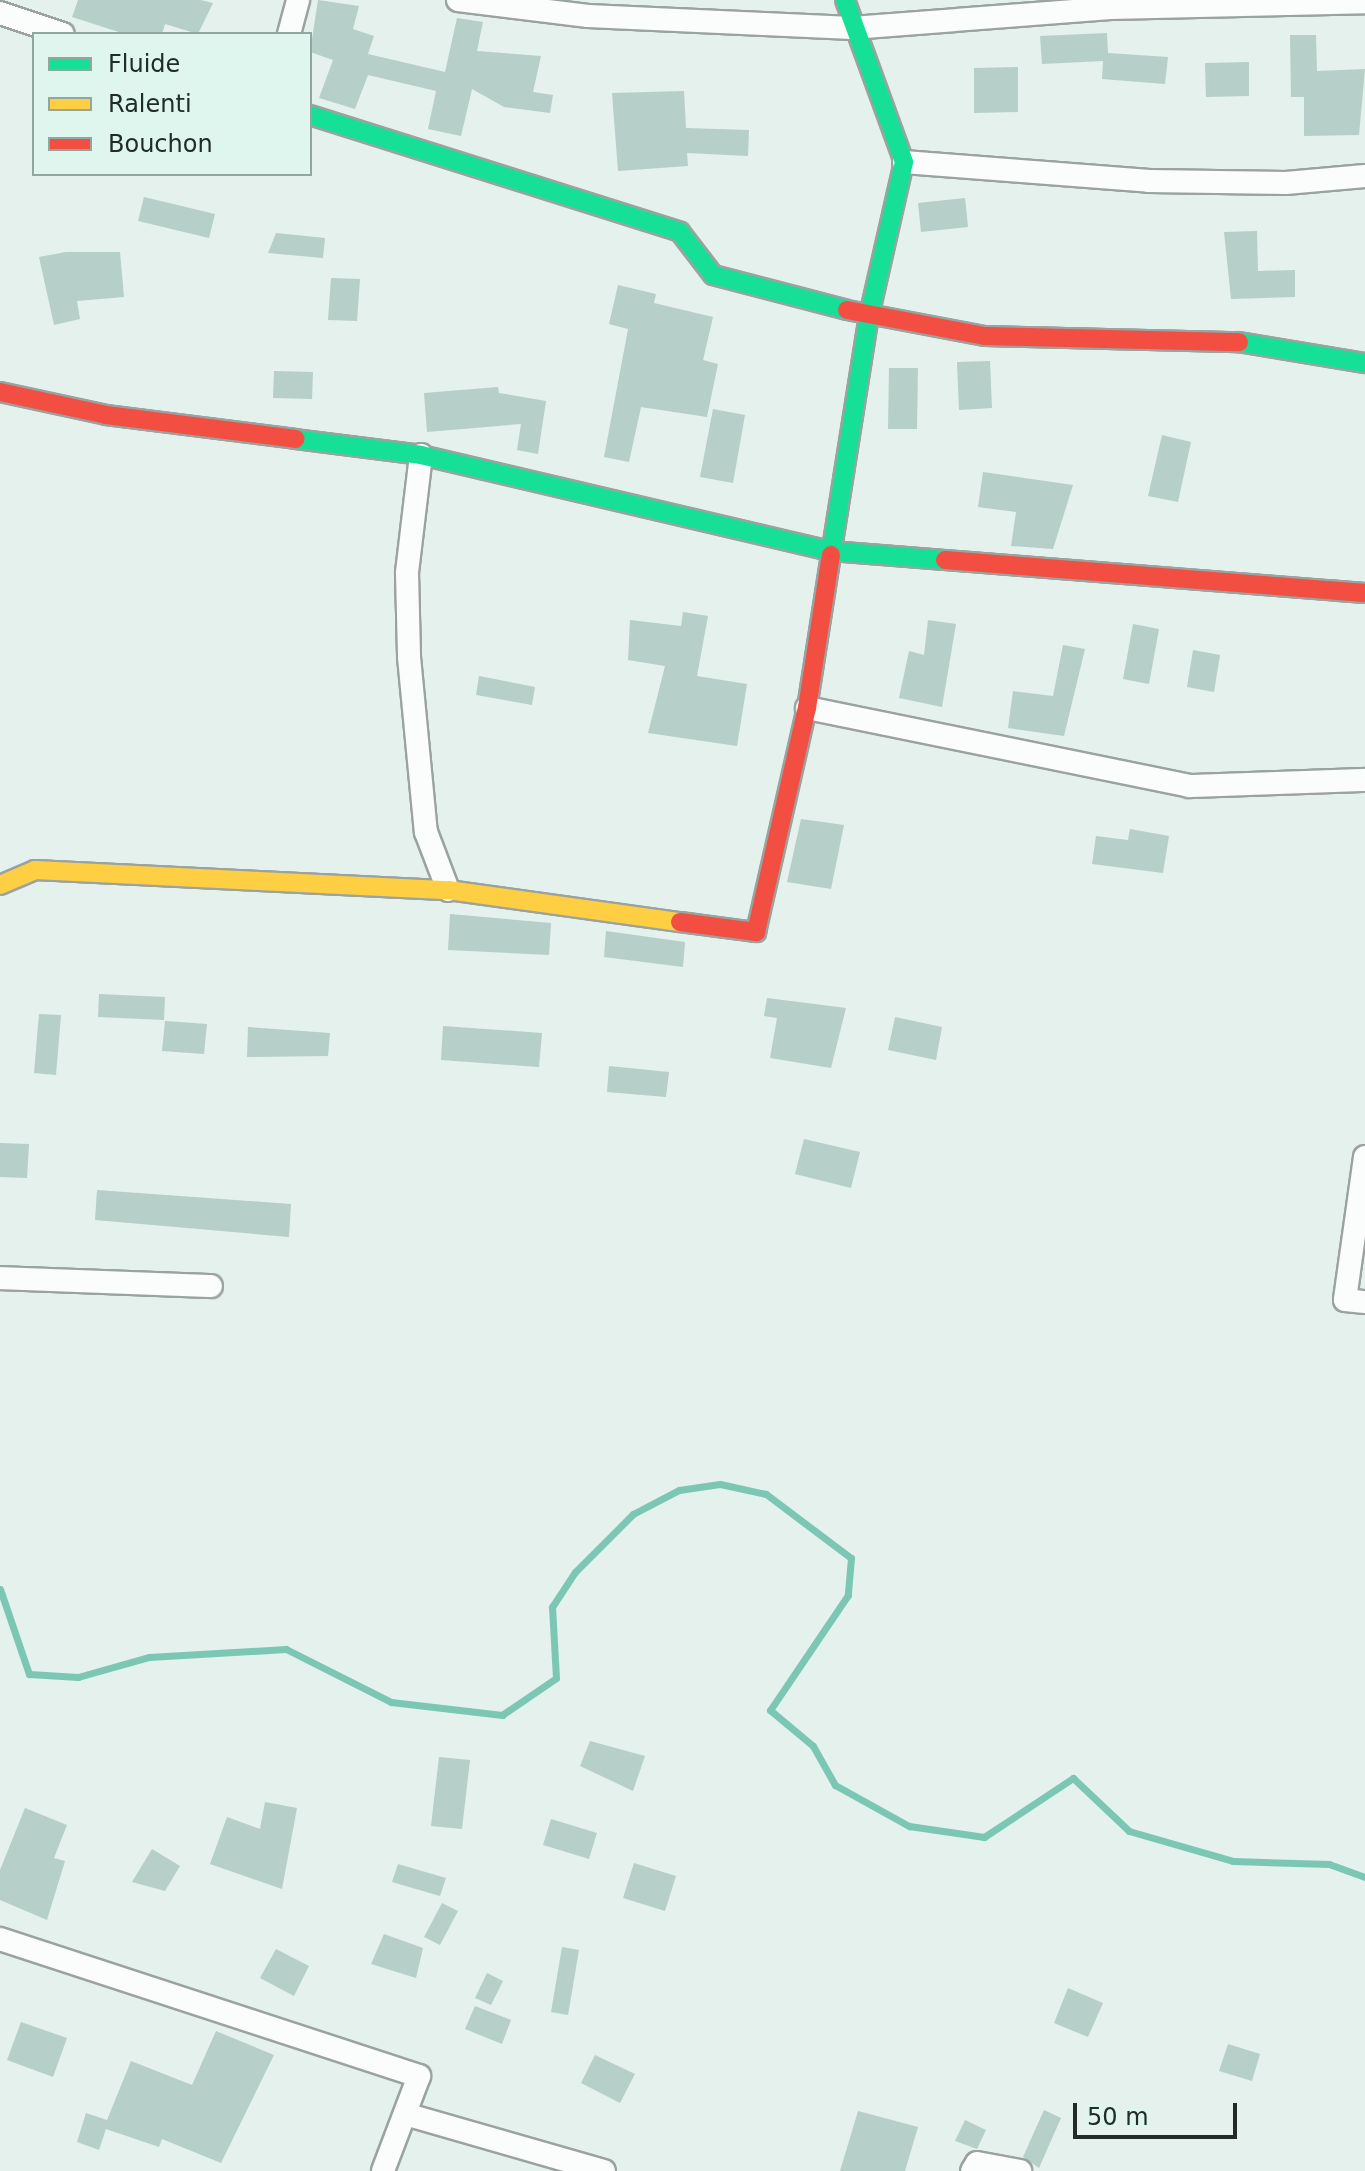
<!DOCTYPE html>
<html>
<head>
<meta charset="utf-8">
<style>
	body { margin:0 }
	#map { position:relative; width:1365px; height:2171px; overflow:hidden; background:#e4f1ed; font-family:"DejaVu Sans",sans-serif }
	div>[style] { position:absolute }
	[style*='--x'] { left:calc(var(--x)*1px); top:calc(var(--y)*1px); width:calc(var(--w)*1px); rotate:calc(var(--a)*1deg) }
	.stream>* { height:7px; margin:-3.5px; padding:0 3.5px; transform-origin:3.5px; border-radius:3.5px; background:#7cc7b4 }
	.building>* { inset:0; background:#b6cfc8 }
	.roads { filter:drop-shadow(2px 0 #9aa3a0) drop-shadow(-2px 0 #9aa3a0) drop-shadow(0 2px #9aa3a0) drop-shadow(0 -2px #9aa3a0) }
	.street>* { height:22px; margin:-11px; padding:0 11px; transform-origin:11px; border-radius:11px; background:#fbfdfc }
	.fast>* { height:18px; margin:-9px; padding:0 9px; transform-origin:9px; border-radius:9px; background:#16e098 }
	.slow>* { height:18px; margin:-9px; padding:0 9px; transform-origin:9px; border-radius:9px; background:#ffcf43 }
	.jam>* { height:18px; margin:-9px; padding:0 9px; transform-origin:9px; border-radius:9px; background:#f24e42 }
	span { translate:-50% -50%; white-space:nowrap; text-align:center; line-height:1.15; -webkit-text-stroke:6px #dff6ee; paint-order:stroke }
	.legend { position:absolute; left:32px; top:32px; width:280px; height:144px; box-sizing:border-box; background:#dff6ee; border:2px solid #93a59f; margin:0; padding:10px 14px; list-style:none; font-size:24px; color:#222b28 }
	.legend li { display:flex; align-items:center; gap:16px; height:40px }
	.legend b { width:40px; border:2px solid #93a59f }
	.scale { position:absolute; left:1073px; top:2103px; width:164px; height:36px; box-sizing:border-box; border:4px solid #222b28; border-top:0; padding-left:10px; font-size:24px; line-height:28px; white-space:nowrap; color:#222b28; -webkit-text-stroke:6px #dff6ee; paint-order:stroke }
</style>
</head>
<body>
<div id="map">
	<div class="stream">
		<i style="--x:0;--y:1589;--w:90;--a:71.2"></i>
		<i style="--x:29;--y:1674;--w:49;--a:3.5"></i>
		<i style="--x:78;--y:1677;--w:74;--a:-15.7"></i>
		<i style="--x:149;--y:1657;--w:137;--a:-3.3"></i>
		<i style="--x:286;--y:1649;--w:118;--a:26.8"></i>
		<i style="--x:391;--y:1702;--w:112;--a:6.7"></i>
		<i style="--x:502;--y:1715;--w:65;--a:-34.4"></i>
		<i style="--x:556;--y:1678;--w:71;--a:-93.2"></i>
		<i style="--x:552;--y:1607;--w:42;--a:-56.7"></i>
		<i style="--x:575;--y:1572;--w:82;--a:-45"></i>
		<i style="--x:633;--y:1514;--w:52;--a:-27.6"></i>
		<i style="--x:679;--y:1490;--w:41;--a:-8.3"></i>
		<i style="--x:720;--y:1484;--w:47;--a:12.3"></i>
		<i style="--x:766;--y:1494;--w:106;--a:37"></i>
		<i style="--x:851;--y:1558;--w:37;--a:95"></i>
		<i style="--x:848;--y:1595;--w:139;--a:124.1"></i>
		<i style="--x:770;--y:1710;--w:56;--a:39.9"></i>
		<i style="--x:813;--y:1746;--w:45;--a:60.6"></i>
		<i style="--x:835;--y:1785;--w:85;--a:29"></i>
		<i style="--x:909;--y:1826;--w:76;--a:8.3"></i>
		<i style="--x:984;--y:1837;--w:107;--a:-33.5"></i>
		<i style="--x:1073;--y:1778;--w:77;--a:43.4"></i>
		<i style="--x:1129;--y:1831;--w:108;--a:16.1"></i>
		<i style="--x:1233;--y:1861;--w:96;--a:1.8"></i>
		<i style="--x:1329;--y:1864;--w:38;--a:20"></i>
	</div>
	<div class="building">
		<i style="clip-path:polygon(78px 0,201px 0,213px 3px,198px 34px,165px 24px,162px 34px,125px 34px,72px 17px)"></i>
		<i style="clip-path:polygon(318px 0,359px 6px,353px 29px,374px 36px,368px 54px,445px 72px,457px 18px,483px 22px,477px 51px,541px 56px,533px 92px,553px 95px,550px 113px,504px 107px,472px 89px,461px 136px,428px 129px,436px 91px,368px 75px,355px 109px,319px 98px,333px 60px,310px 52px)"></i>
		<i style="clip-path:polygon(1107px 33px,1108px 53px,1168px 57px,1165px 84px,1102px 79px,1103px 61px,1042px 64px,1040px 36px)"></i>
		<i style="clip-path:polygon(1290px 35px,1316px 35px,1317px 71px,1365px 69px,1359px 135px,1304px 136px,1304px 97px,1291px 97px)"></i>
		<i style="clip-path:polygon(1249px 62px,1249px 96px,1206px 97px,1205px 63px)"></i>
		<i style="clip-path:polygon(1018px 67px,1018px 112px,974px 113px,974px 68px)"></i>
		<i style="clip-path:polygon(684px 91px,686px 128px,749px 130px,748px 156px,687px 153px,688px 166px,618px 171px,612px 93px)"></i>
		<i style="clip-path:polygon(144px 197px,215px 214px,209px 238px,138px 221px)"></i>
		<i style="clip-path:polygon(965px 198px,968px 227px,921px 232px,918px 203px)"></i>
		<i style="clip-path:polygon(1257px 231px,1258px 271px,1295px 270px,1295px 297px,1231px 299px,1224px 232px)"></i>
		<i style="clip-path:polygon(276px 233px,325px 238px,323px 258px,268px 253px)"></i>
		<i style="clip-path:polygon(66px 252px,120px 252px,124px 297px,77px 301px,80px 319px,54px 325px,39px 257px)"></i>
		<i style="clip-path:polygon(331px 278px,360px 279px,357px 321px,328px 320px)"></i>
		<i style="clip-path:polygon(618px 285px,656px 294px,654px 303px,713px 317px,703px 360px,718px 364px,707px 417px,641px 407px,629px 462px,604px 457px,628px 329px,609px 324px)"></i>
		<i style="clip-path:polygon(990px 361px,992px 408px,959px 410px,957px 362px)"></i>
		<i style="clip-path:polygon(889px 368px,918px 368px,917px 429px,888px 429px)"></i>
		<i style="clip-path:polygon(274px 371px,313px 372px,312px 399px,273px 398px)"></i>
		<i style="clip-path:polygon(498px 387px,499px 393px,546px 401px,538px 454px,517px 450px,521px 424px,427px 432px,424px 393px)"></i>
		<i style="clip-path:polygon(713px 409px,745px 415px,733px 483px,700px 477px)"></i>
		<i style="clip-path:polygon(1162px 435px,1191px 442px,1178px 502px,1148px 496px)"></i>
		<i style="clip-path:polygon(983px 472px,1073px 485px,1053px 549px,1011px 546px,1016px 512px,978px 507px)"></i>
		<i style="clip-path:polygon(683px 612px,708px 616px,697px 676px,747px 684px,737px 746px,648px 733px,665px 666px,628px 660px,630px 620px,681px 626px)"></i>
		<i style="clip-path:polygon(928px 620px,956px 624px,942px 707px,899px 698px,909px 651px,924px 655px)"></i>
		<i style="clip-path:polygon(1133px 624px,1159px 629px,1149px 684px,1123px 679px)"></i>
		<i style="clip-path:polygon(1063px 645px,1085px 649px,1064px 736px,1008px 728px,1013px 691px,1053px 696px)"></i>
		<i style="clip-path:polygon(1193px 650px,1220px 655px,1214px 692px,1187px 687px)"></i>
		<i style="clip-path:polygon(479px 676px,535px 687px,532px 705px,476px 695px)"></i>
		<i style="clip-path:polygon(801px 819px,844px 825px,831px 889px,787px 882px)"></i>
		<i style="clip-path:polygon(1130px 829px,1169px 836px,1163px 873px,1092px 864px,1096px 836px,1128px 840px)"></i>
		<i style="clip-path:polygon(450px 914px,551px 923px,549px 955px,448px 950px)"></i>
		<i style="clip-path:polygon(606px 931px,685px 942px,683px 967px,604px 957px)"></i>
		<i style="clip-path:polygon(99px 994px,165px 997px,164px 1020px,98px 1017px)"></i>
		<i style="clip-path:polygon(767px 998px,846px 1008px,831px 1068px,770px 1058px,777px 1018px,764px 1016px)"></i>
		<i style="clip-path:polygon(39px 1014px,61px 1015px,56px 1075px,34px 1073px)"></i>
		<i style="clip-path:polygon(895px 1017px,942px 1027px,936px 1060px,888px 1050px)"></i>
		<i style="clip-path:polygon(165px 1021px,207px 1024px,204px 1054px,162px 1051px)"></i>
		<i style="clip-path:polygon(443px 1026px,542px 1033px,539px 1067px,441px 1060px)"></i>
		<i style="clip-path:polygon(248px 1027px,330px 1033px,328px 1056px,247px 1057px)"></i>
		<i style="clip-path:polygon(609px 1066px,669px 1072px,666px 1097px,607px 1092px)"></i>
		<i style="clip-path:polygon(804px 1139px,860px 1152px,851px 1188px,795px 1174px)"></i>
		<i style="clip-path:polygon(0 1143px,29px 1144px,27px 1178px,0 1177px)"></i>
		<i style="clip-path:polygon(97px 1190px,291px 1204px,289px 1237px,95px 1220px)"></i>
		<i style="clip-path:polygon(590px 1741px,645px 1756px,633px 1791px,580px 1766px)"></i>
		<i style="clip-path:polygon(439px 1757px,470px 1760px,462px 1829px,431px 1826px)"></i>
		<i style="clip-path:polygon(265px 1802px,297px 1808px,282px 1889px,210px 1864px,227px 1817px,260px 1829px)"></i>
		<i style="clip-path:polygon(25px 1808px,67px 1825px,54px 1858px,65px 1861px,47px 1920px,0 1900px,0 1870px)"></i>
		<i style="clip-path:polygon(551px 1819px,597px 1833px,589px 1859px,543px 1845px)"></i>
		<i style="clip-path:polygon(152px 1849px,180px 1866px,165px 1891px,132px 1882px)"></i>
		<i style="clip-path:polygon(634px 1863px,676px 1876px,665px 1911px,623px 1898px)"></i>
		<i style="clip-path:polygon(398px 1864px,446px 1878px,440px 1896px,392px 1882px)"></i>
		<i style="clip-path:polygon(442px 1903px,458px 1911px,440px 1945px,424px 1937px)"></i>
		<i style="clip-path:polygon(384px 1934px,423px 1948px,416px 1978px,371px 1964px)"></i>
		<i style="clip-path:polygon(562px 1947px,579px 1950px,568px 2015px,551px 2012px)"></i>
		<i style="clip-path:polygon(276px 1949px,309px 1966px,294px 1996px,260px 1978px)"></i>
		<i style="clip-path:polygon(487px 1973px,503px 1981px,491px 2005px,475px 1998px)"></i>
		<i style="clip-path:polygon(1068px 1988px,1103px 2003px,1088px 2037px,1054px 2023px)"></i>
		<i style="clip-path:polygon(475px 2006px,511px 2020px,502px 2044px,465px 2029px)"></i>
		<i style="clip-path:polygon(21px 2022px,67px 2038px,53px 2077px,7px 2060px)"></i>
		<i style="clip-path:polygon(216px 2031px,274px 2055px,221px 2163px,162px 2139px,159px 2147px,106px 2129px,99px 2150px,77px 2142px,86px 2113px,107px 2120px,131px 2061px,192px 2085px)"></i>
		<i style="clip-path:polygon(1228px 2044px,1260px 2054px,1252px 2081px,1219px 2071px)"></i>
		<i style="clip-path:polygon(595px 2055px,635px 2074px,620px 2103px,581px 2083px)"></i>
		<i style="clip-path:polygon(1044px 2110px,1061px 2118px,1039px 2168px,1023px 2157px)"></i>
		<i style="clip-path:polygon(858px 2111px,918px 2127px,905px 2171px,840px 2171px)"></i>
		<i style="clip-path:polygon(965px 2120px,986px 2130px,977px 2149px,955px 2141px)"></i>
	</div>
	<div class="roads">
		<div class="street">
			<i style="--x:458;--y:0;--w:131;--a:7"></i>
			<i style="--x:588;--y:16;--w:264;--a:2.6"></i>
			<i style="--x:852;--y:28;--w:259;--a:-4.4"></i>
			<i style="--x:1110;--y:8;--w:255;--a:-1.3"></i>
			<i style="--x:0;--y:13;--w:66;--a:18.4"></i>
			<i style="--x:289;--y:34;--w:35;--a:-75"></i>
			<i style="--x:904;--y:162;--w:246;--a:4.4"></i>
			<i style="--x:1149;--y:181;--w:137;--a:0.8"></i>
			<i style="--x:1286;--y:183;--w:79;--a:-5.1"></i>
			<i style="--x:421;--y:455;--w:119;--a:96.8"></i>
			<i style="--x:407;--y:573;--w:84;--a:88.6"></i>
			<i style="--x:409;--y:657;--w:176;--a:84.5"></i>
			<i style="--x:426;--y:832;--w:62;--a:69.2"></i>
			<i style="--x:807;--y:708;--w:390;--a:11.5"></i>
			<i style="--x:1189;--y:786;--w:176;--a:-2"></i>
			<i style="--x:1365;--y:1157;--w:144;--a:98"></i>
			<i style="--x:1345;--y:1300;--w:20;--a:6"></i>
			<i style="--x:0;--y:1278;--w:211;--a:2.2"></i>
			<i style="--x:0;--y:1939;--w:441;--a:18.1"></i>
			<i style="--x:419;--y:2076;--w:102;--a:110.8"></i>
			<i style="--x:405;--y:2114;--w:207;--a:16"></i>
			<i style="--x:972;--y:2171;--w:9;--a:-58"></i>
			<i style="--x:977;--y:2163;--w:44;--a:10.5"></i>
		</div>
		<div class="fast">
			<i style="--x:310;--y:115;--w:388;--a:17.5"></i>
			<i style="--x:680;--y:232;--w:54;--a:52.5"></i>
			<i style="--x:713;--y:275;--w:138;--a:14.6"></i>
			<i style="--x:1239;--y:342;--w:128;--a:9.5"></i>
			<i style="--x:295;--y:439;--w:127;--a:7.2"></i>
			<i style="--x:421;--y:455;--w:421;--a:13.2"></i>
			<i style="--x:831;--y:551;--w:114;--a:4.5"></i>
			<i style="--x:831;--y:555;--w:242;--a:-81"></i>
			<i style="--x:869;--y:316;--w:158;--a:-77.2"></i>
			<i style="--x:904;--y:162;--w:172;--a:-110"></i>
		</div>
		<div class="slow">
			<i style="--x:0;--y:885;--w:38;--a:-23"></i>
			<i style="--x:35;--y:870;--w:413;--a:2.8"></i>
			<i style="--x:448;--y:890;--w:234;--a:7.9"></i>
		</div>
		<div class="jam">
			<i style="--x:847;--y:310;--w:140;--a:10.7"></i>
			<i style="--x:985;--y:336;--w:254;--a:1.4"></i>
			<i style="--x:0;--y:392;--w:108;--a:12.2"></i>
			<i style="--x:106;--y:415;--w:191;--a:7.2"></i>
			<i style="--x:945;--y:560;--w:421;--a:4.5"></i>
			<i style="--x:680;--y:922;--w:77;--a:7.5"></i>
			<i style="--x:756;--y:932;--w:230;--a:-77.2"></i>
			<i style="--x:807;--y:708;--w:155;--a:-81.1"></i>
		</div>
	</div>
	<ul class="legend">
	<li><b style="height:10px;background:#16e098"></b>Fluide</li>
	<li><b style="height:10px;background:#ffcf43"></b>Ralenti</li>
	<li><b style="height:10px;background:#f24e42"></b>Bouchon</li>
	</ul>
	<div class="scale">50 m</div>
</div>
</body>
</html>
